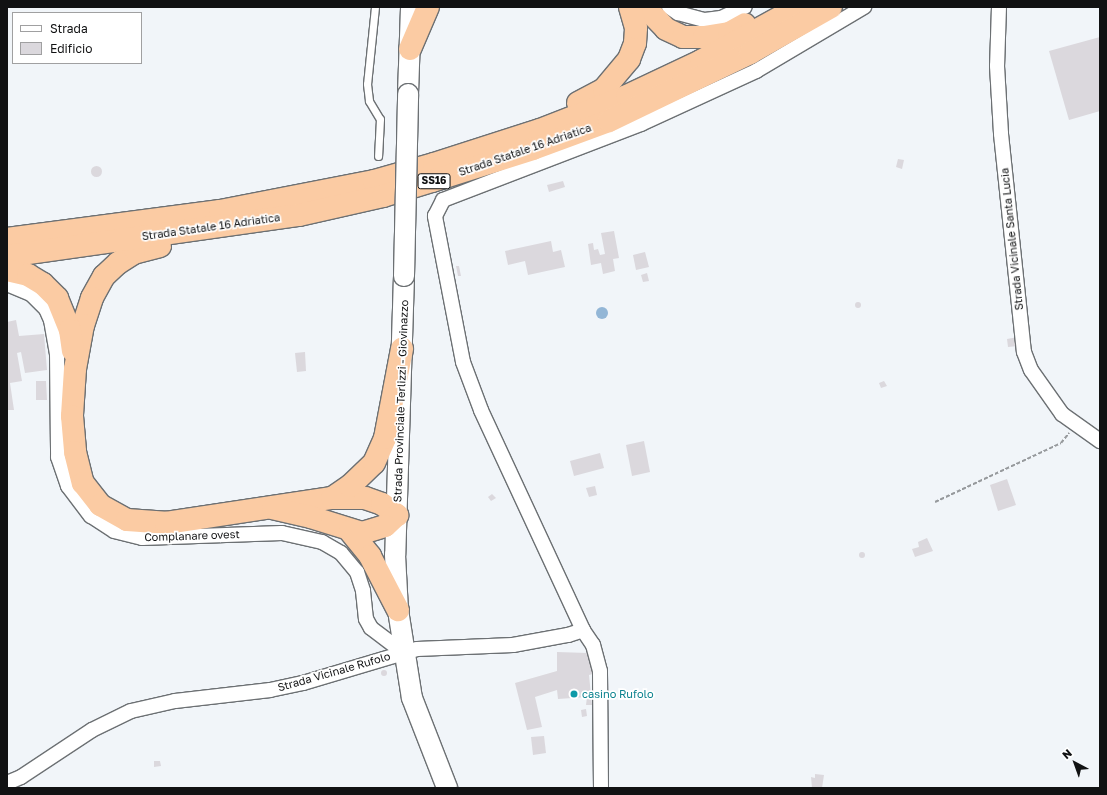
<!DOCTYPE html>
<html>
<head>
<meta charset="utf-8">
<style>
	body { margin:0 }
	#map { position:relative; width:1107px; height:795px; overflow:hidden; background:#f1f5f9; font-family:"Golos Text",sans-serif }
	div>[style] { position:absolute }
	[style*='--x'] { left:calc(var(--x)*1px); top:calc(var(--y)*1px); width:calc(var(--w)*1px); rotate:calc(var(--a)*1deg) }
	.water>* { inset:0; background:#93b6d6 }
	.round { border-radius:50% }
	.building>* { inset:0; background:#dbd8dd }
	.path>* { height:2px; margin-top:-1px; transform-origin:0; background:repeating-linear-gradient(90deg,#979a9d 0 4px,transparent 0 6px) }
	.roads { filter:drop-shadow(1px 0 #6c7073) drop-shadow(-1px 0 #6c7073) drop-shadow(0 1px #6c7073) drop-shadow(0 -1px #6c7073) }
	.lane>* { height:7px; margin:-3.5px; padding:0 3.5px; transform-origin:3.5px; border-radius:3.5px; background:#fff }
	.street>* { height:14px; margin:-7px; padding:0 7px; transform-origin:7px; border-radius:7px; background:#fff }
	.secondary>* { height:20px; margin:-10px; padding:0 10px; transform-origin:10px; border-radius:10px; background:#fff }
	.highway>* { height:22px; margin:-11px; padding:0 11px; transform-origin:11px; border-radius:11px; background:#fbcba3 }
	.bridges { filter:drop-shadow(1px 0 #6c7073) drop-shadow(-1px 0 #6c7073) drop-shadow(0 1px #6c7073) drop-shadow(0 -1px #6c7073) }
	.secondary-bridge>* { height:20px; margin:-10px; padding:0 10px; transform-origin:10px; border-radius:10px; background:#fff }
	.dots>* { width:11px; height:11px; translate:-50% -50%; box-sizing:border-box; border:2px solid #fff; border-radius:50% }
	span { translate:-50% -50%; white-space:nowrap; text-align:center; line-height:1.15; -webkit-text-stroke:3.5px #fff; paint-order:stroke }
	.shield-label span { padding:1px 3px; background:#fff; border:1px solid; border-radius:3px; -webkit-text-stroke-width:0 }
	.shield-label { font-size:10px; color:#111213; font-weight:700 }
	.street-label { font-size:11px; color:#111213 }
	.culture-label { font-size:11px; color:#0d838f }
	.left { translate:0 -50%; text-align:left }
	.frame { position:absolute; inset:0; border:8px solid #111213; pointer-events:none }
	.legend { position:absolute; left:12px; top:12px; width:130px; height:52px; box-sizing:border-box; background:#fff; border:1px solid #a0a0a1; margin:0; padding:5px 7px; list-style:none; font-size:12px; color:#111213 }
	.legend li { display:flex; align-items:center; gap:8px; height:20px }
	.legend b { width:20px; border:1px solid #a0a0a1 }
	.north { position:absolute; left:1055px; top:743px; width:40px; height:40px; -webkit-text-stroke:3px #fff; paint-order:stroke; rotate:319deg; font-size:11px; font-weight:700; line-height:16px; text-align:center; color:#111213 }
	.north::after { content:''; display:block; margin:auto; width:14px; height:18px; background:#111213; clip-path:polygon(50% 0,100% 100%,50% 72%,0 100%) }
</style>
</head>
<body>
<div id="map">
	<div class="water">
		<i class="round" style="left:596px;top:307px;width:12px;height:12px"></i>
	</div>
	<div class="building">
		<i style="clip-path:polygon(1100px 37px,1100px 111px,1069px 120px,1049px 51px)"></i>
		<i style="clip-path:polygon(898px 159px,904px 160px,902px 169px,896px 167px)"></i>
		<i class="round" style="left:90.5px;top:165.5px;width:11px;height:11px"></i>
		<i style="clip-path:polygon(563px 181px,565px 187px,549px 192px,547px 185px)"></i>
		<i style="clip-path:polygon(614px 231px,619px 258px,613px 259px,615px 271px,603px 274px,601px 263px,591px 265px,588px 244px,593px 243px,594px 250px,598px 249px,600px 255px,605px 254px,601px 233px)"></i>
		<i style="clip-path:polygon(551px 241px,553px 252px,561px 250px,565px 267px,528px 275px,525px 261px,508px 265px,505px 251px)"></i>
		<i style="clip-path:polygon(645px 252px,649px 267px,636px 270px,633px 255px)"></i>
		<i style="clip-path:polygon(456px 266px,459px 266px,461px 276px,458px 276px)"></i>
		<i style="clip-path:polygon(647px 273px,649px 281px,643px 282px,641px 275px)"></i>
		<i class="round" style="left:855px;top:302px;width:6px;height:6px"></i>
		<i style="clip-path:polygon(16px 320px,19px 336px,44px 334px,47px 370px,25px 373px,21px 352px,17px 353px,22px 381px,10px 383px,14px 410px,7px 410px,7px 322px)"></i>
		<i style="clip-path:polygon(1018px 337px,1019px 346px,1008px 347px,1007px 339px)"></i>
		<i style="clip-path:polygon(305px 352px,306px 371px,297px 372px,295px 353px)"></i>
		<i style="clip-path:polygon(36px 381px,46px 381px,47px 400px,36px 400px)"></i>
		<i style="clip-path:polygon(884px 381px,887px 386px,881px 388px,879px 383px)"></i>
		<i style="clip-path:polygon(644px 441px,650px 472px,632px 476px,626px 445px)"></i>
		<i style="clip-path:polygon(600px 453px,604px 468px,574px 476px,570px 461px)"></i>
		<i style="clip-path:polygon(1007px 479px,1016px 505px,998px 511px,990px 485px)"></i>
		<i style="clip-path:polygon(595px 486px,597px 495px,589px 497px,586px 488px)"></i>
		<i style="clip-path:polygon(492px 494px,496px 498px,491px 501px,488px 497px)"></i>
		<i style="clip-path:polygon(927px 538px,933px 551px,915px 557px,912px 549px,919px 547px,918px 542px)"></i>
		<i class="round" style="left:859px;top:552px;width:6px;height:6px"></i>
		<i style="clip-path:polygon(557px 652px,588px 653px,593px 674px,589px 675px,592px 705px,586px 705px,587px 697px,558px 699px,557px 690px,535px 697px,542px 727px,527px 730px,515px 683px,557px 671px)"></i>
		<i class="round" style="left:381px;top:670px;width:6px;height:6px"></i>
		<i style="clip-path:polygon(586px 709px,587px 716px,582px 717px,581px 710px)"></i>
		<i style="clip-path:polygon(544px 736px,546px 753px,533px 755px,531px 737px)"></i>
		<i style="clip-path:polygon(154px 761px,160px 761px,161px 766px,154px 767px)"></i>
		<i style="clip-path:polygon(815px 774px,824px 775px,822px 788px,812px 788px,811px 777px,815px 778px)"></i>
	</div>
	<div class="path">
		<i style="--x:935;--y:502;--w:139;--a:-25.1"></i>
		<i style="--x:1061;--y:443;--w:13;--a:-51"></i>
	</div>
	<div class="roads">
		<div class="lane">
			<i style="--x:375;--y:7;--w:77;--a:95.9"></i>
			<i style="--x:367;--y:84;--w:17;--a:83"></i>
			<i style="--x:369;--y:101;--w:21;--a:59"></i>
			<i style="--x:380;--y:119;--w:37;--a:93"></i>
		</div>
		<div class="street">
			<i style="--x:669;--y:7;--w:11;--a:34"></i>
			<i style="--x:678;--y:13;--w:28;--a:15"></i>
			<i style="--x:705;--y:20;--w:16;--a:-7"></i>
			<i style="--x:721;--y:18;--w:26;--a:-25"></i>
			<i style="--x:999;--y:7;--w:59;--a:91.9"></i>
			<i style="--x:997;--y:66;--w:68;--a:86.6"></i>
			<i style="--x:1001;--y:134;--w:219;--a:84"></i>
			<i style="--x:1024;--y:352;--w:19;--a:69"></i>
			<i style="--x:1031;--y:370;--w:54;--a:54.8"></i>
			<i style="--x:1062;--y:414;--w:47;--a:35.4"></i>
			<i style="--x:7;--y:284;--w:26;--a:23"></i>
			<i style="--x:31;--y:294;--w:21;--a:45"></i>
			<i style="--x:46;--y:309;--w:12;--a:66"></i>
			<i style="--x:51;--y:320;--w:34;--a:80"></i>
			<i style="--x:57;--y:353;--w:104;--a:89.4"></i>
			<i style="--x:58;--y:457;--w:31;--a:71"></i>
			<i style="--x:68;--y:486;--w:38;--a:53"></i>
			<i style="--x:91;--y:516;--w:27;--a:33"></i>
			<i style="--x:114;--y:531;--w:29;--a:14"></i>
			<i style="--x:142;--y:538;--w:140;--a:-2"></i>
			<i style="--x:282;--y:533;--w:41;--a:12.7"></i>
			<i style="--x:322;--y:542;--w:22;--a:30"></i>
			<i style="--x:341;--y:553;--w:25;--a:50"></i>
			<i style="--x:357;--y:572;--w:20;--a:72"></i>
			<i style="--x:363;--y:591;--w:28;--a:84"></i>
			<i style="--x:366;--y:619;--w:10;--a:61"></i>
			<i style="--x:371;--y:628;--w:40;--a:37"></i>
			<i style="--x:7;--y:783;--w:15;--a:-23"></i>
			<i style="--x:21;--y:777;--w:85;--a:-33.5"></i>
			<i style="--x:92;--y:730;--w:43;--a:-26"></i>
			<i style="--x:131;--y:711;--w:45;--a:-12.8"></i>
			<i style="--x:175;--y:701;--w:96;--a:-6.6"></i>
			<i style="--x:270;--y:690;--w:34;--a:-12"></i>
			<i style="--x:303;--y:683;--w:119;--a:-16.6"></i>
			<i style="--x:417;--y:649;--w:96;--a:-2.4"></i>
			<i style="--x:513;--y:645;--w:56;--a:-10.3"></i>
			<i style="--x:568;--y:635;--w:16;--a:-18"></i>
			<i style="--x:601;--y:788;--w:117;--a:-90.5"></i>
			<i style="--x:600;--y:671;--w:27;--a:-105"></i>
			<i style="--x:593;--y:645;--w:18;--a:-124"></i>
			<i style="--x:583;--y:630;--w:242;--a:-114.9"></i>
			<i style="--x:481;--y:410;--w:51;--a:-110.6"></i>
			<i style="--x:463;--y:362;--w:149;--a:-100.9"></i>
			<i style="--x:435;--y:216;--w:18;--a:-63"></i>
			<i style="--x:443;--y:200;--w:212;--a:-21"></i>
			<i style="--x:641;--y:124;--w:127;--a:-24.7"></i>
			<i style="--x:756;--y:71;--w:126;--a:-30.7"></i>
		</div>
		<div class="secondary">
			<i style="--x:408;--y:94;--w:87;--a:-88"></i>
			<i style="--x:404;--y:276;--w:279;--a:91.8"></i>
			<i style="--x:395;--y:555;--w:55;--a:86.9"></i>
			<i style="--x:398;--y:610;--w:89;--a:81"></i>
			<i style="--x:412;--y:698;--w:97;--a:68.7"></i>
		</div>
		<div class="highway">
			<i style="--x:645;--y:7;--w:30;--a:46"></i>
			<i style="--x:666;--y:29;--w:19;--a:25"></i>
			<i style="--x:683;--y:37;--w:21;--a:0"></i>
			<i style="--x:704;--y:37;--w:25;--a:-9"></i>
			<i style="--x:729;--y:33;--w:18;--a:-29"></i>
			<i style="--x:410;--y:49;--w:46;--a:-66.8"></i>
			<i style="--x:578;--y:103;--w:30;--a:-28"></i>
			<i style="--x:604;--y:89;--w:39;--a:-50"></i>
			<i style="--x:629;--y:59;--w:17;--a:-69"></i>
			<i style="--x:635;--y:43;--w:15;--a:-86"></i>
			<i style="--x:636;--y:28;--w:22;--a:-106"></i>
			<i style="--x:7;--y:239;--w:215;--a:-7.5"></i>
			<i style="--x:220;--y:211;--w:157;--a:-11"></i>
			<i style="--x:374;--y:181;--w:62;--a:-15.8"></i>
			<i style="--x:434;--y:164;--w:111;--a:-17.8"></i>
			<i style="--x:540;--y:130;--w:93;--a:-21.3"></i>
			<i style="--x:627;--y:96;--w:82;--a:-25.3"></i>
			<i style="--x:701;--y:61;--w:112;--a:-28.9"></i>
			<i style="--x:160;--y:246;--w:27;--a:165"></i>
			<i style="--x:134;--y:253;--w:19;--a:148"></i>
			<i style="--x:118;--y:263;--w:19;--a:137"></i>
			<i style="--x:104;--y:276;--w:25;--a:119"></i>
			<i style="--x:92;--y:298;--w:28;--a:108"></i>
			<i style="--x:83;--y:325;--w:45;--a:100.3"></i>
			<i style="--x:75;--y:369;--w:47;--a:93.7"></i>
			<i style="--x:72;--y:416;--w:36;--a:85"></i>
			<i style="--x:75;--y:452;--w:32;--a:76"></i>
			<i style="--x:83;--y:483;--w:28;--a:52"></i>
			<i style="--x:100;--y:505;--w:31;--a:29"></i>
			<i style="--x:127;--y:520;--w:39;--a:4"></i>
			<i style="--x:166;--y:523;--w:168;--a:-8.6"></i>
			<i style="--x:332;--y:498;--w:33;--a:0"></i>
			<i style="--x:365;--y:498;--w:18;--a:19"></i>
			<i style="--x:382;--y:504;--w:19;--a:36"></i>
			<i style="--x:397;--y:515;--w:16;--a:137"></i>
			<i style="--x:385;--y:526;--w:24;--a:163"></i>
			<i style="--x:362;--y:533;--w:53;--a:-162.6"></i>
			<i style="--x:311;--y:517;--w:39;--a:-167"></i>
			<i style="--x:7;--y:256;--w:295;--a:-8"></i>
			<i style="--x:299;--y:215;--w:86;--a:-12.7"></i>
			<i style="--x:383;--y:196;--w:51;--a:-17"></i>
			<i style="--x:432;--y:181;--w:106;--a:-17.6"></i>
			<i style="--x:533;--y:149;--w:81;--a:-20.2"></i>
			<i style="--x:609;--y:121;--w:157;--a:-25.7"></i>
			<i style="--x:750;--y:53;--w:93;--a:-29.6"></i>
			<i style="--x:7;--y:270;--w:22;--a:13"></i>
			<i style="--x:28;--y:275;--w:17;--a:31"></i>
			<i style="--x:43;--y:284;--w:20;--a:45"></i>
			<i style="--x:57;--y:298;--w:35;--a:68"></i>
			<i style="--x:70;--y:330;--w:21;--a:82"></i>
			<i style="--x:332;--y:498;--w:22;--a:-34"></i>
			<i style="--x:350;--y:486;--w:33;--a:-44"></i>
			<i style="--x:374;--y:463;--w:27;--a:-66"></i>
			<i style="--x:385;--y:438;--w:91;--a:-79.2"></i>
			<i style="--x:350;--y:531;--w:32;--a:51"></i>
			<i style="--x:370;--y:556;--w:61;--a:62.6"></i>
		</div>
	</div>
	<div class="bridges">
		<div class="secondary-bridge">
			<i style="--x:404;--y:276;--w:182;--a:-88.7"></i>
		</div>
	</div>
	<div class="dots">
		<i style="left:574px;top:694px;background:#0f9aa8"></i>
	</div>
	<div class="shield-label">
		<span style="left:434px;top:181px">SS16</span>
	</div>
	<div class="street-label">
		<span style="left:525px;top:150px;rotate:-19deg">Strada Statale 16 Adriatica</span>
		<span style="left:211px;top:227px;rotate:-8deg">Strada Statale 16 Adriatica</span>
		<span style="left:1012px;top:239px;rotate:-96deg">Strada Vicinale Santa Lucia</span>
		<span style="left:401px;top:401px;rotate:-88deg">Strada Provinciale Terlizzi - Giovinazzo</span>
		<span style="left:192px;top:536px;rotate:-2deg">Complanare ovest</span>
		<span style="left:334px;top:672px;rotate:-16deg">Strada Vicinale Rufolo</span>
	</div>
	<div class="culture-label">
		<span class="left" style="left:582px;top:694px">casino Rufolo</span>
	</div>
	<div class="frame"></div>
	<ul class="legend">
	<li><b style="height:5px;background:#fff"></b>Strada</li>
	<li><b style="height:11px;background:#dbd8dd"></b>Edificio</li>
	</ul>
	<div class="north">N</div>
</div>
</body>
</html>
